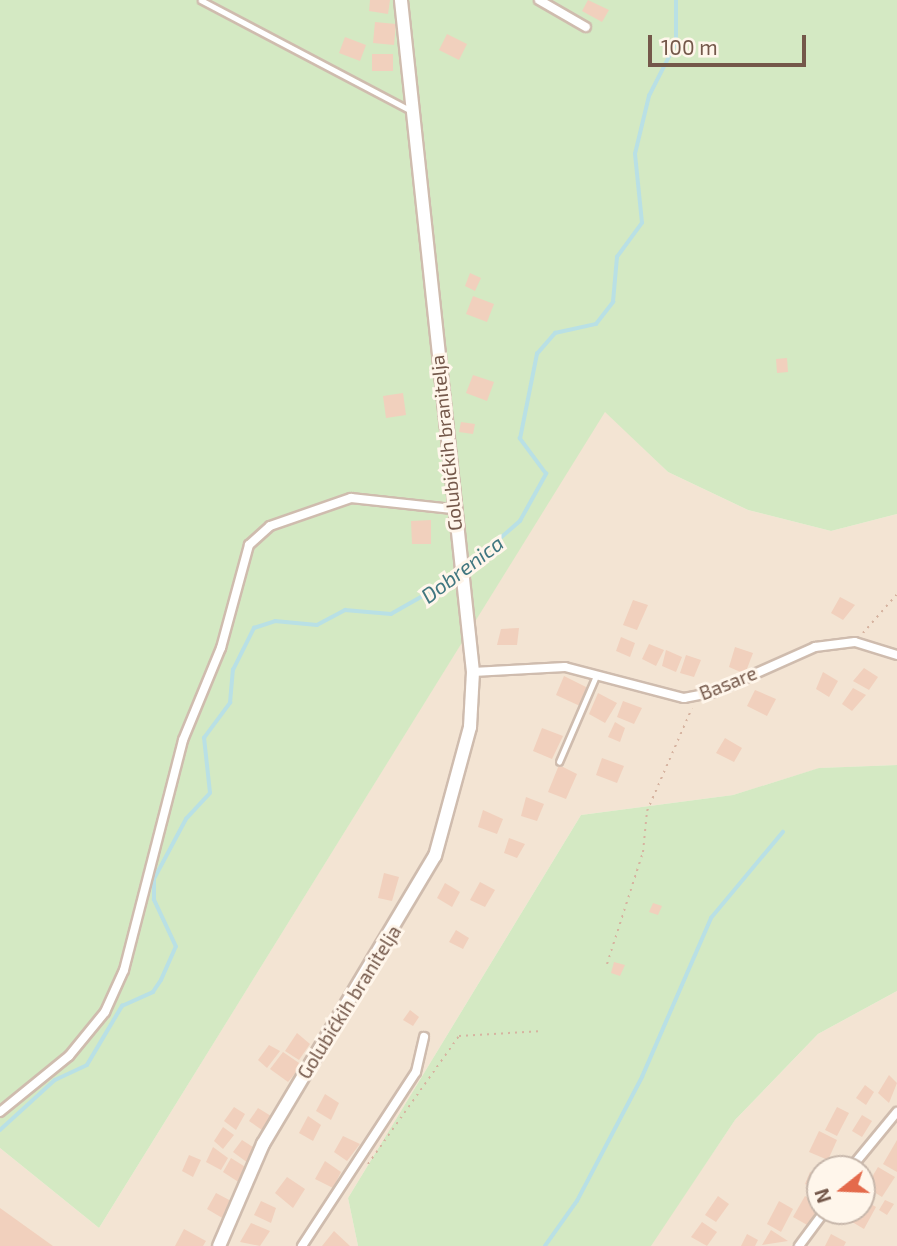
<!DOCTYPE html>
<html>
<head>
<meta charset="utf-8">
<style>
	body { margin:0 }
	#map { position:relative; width:897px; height:1246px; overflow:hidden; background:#fcf2e5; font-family:"Exo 2",sans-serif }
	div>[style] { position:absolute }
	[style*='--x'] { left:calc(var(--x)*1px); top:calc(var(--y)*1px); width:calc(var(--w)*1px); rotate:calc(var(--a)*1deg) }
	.residential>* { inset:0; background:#f3e4d3 }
	.green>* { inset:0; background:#d4e9c3 }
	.stream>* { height:3.5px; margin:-1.75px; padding:0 1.75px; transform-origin:1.75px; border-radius:1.75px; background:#b9e0e5 }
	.building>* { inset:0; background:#f1d0bd }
	.path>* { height:2px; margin-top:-1px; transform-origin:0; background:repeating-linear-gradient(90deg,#d6b3a0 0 2px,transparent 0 7px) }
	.roads { filter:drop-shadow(2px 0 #cfbcae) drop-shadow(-2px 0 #cfbcae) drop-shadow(0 2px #cfbcae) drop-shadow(0 -2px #cfbcae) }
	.lane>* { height:4.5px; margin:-2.25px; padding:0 2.25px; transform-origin:2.25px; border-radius:2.25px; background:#fff }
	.street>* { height:8px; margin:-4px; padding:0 4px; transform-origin:4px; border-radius:4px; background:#fff }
	.secondary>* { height:12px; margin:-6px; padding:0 6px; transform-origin:6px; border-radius:6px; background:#fff }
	span { translate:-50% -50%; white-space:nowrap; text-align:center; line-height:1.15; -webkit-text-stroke:6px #fff6eb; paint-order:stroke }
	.street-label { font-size:19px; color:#74584a }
	.water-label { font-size:21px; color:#417780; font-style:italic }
	.north { position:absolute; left:806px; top:1155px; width:70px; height:70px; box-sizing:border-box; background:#fff6eb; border:2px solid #c7b7ab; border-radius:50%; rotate:252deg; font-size:19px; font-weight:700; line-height:28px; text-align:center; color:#74584a }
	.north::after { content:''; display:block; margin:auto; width:24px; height:32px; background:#e46a4b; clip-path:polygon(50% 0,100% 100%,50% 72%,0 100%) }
	.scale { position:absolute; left:648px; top:35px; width:158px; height:32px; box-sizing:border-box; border:4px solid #74584a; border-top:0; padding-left:9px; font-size:21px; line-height:24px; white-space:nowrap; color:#74584a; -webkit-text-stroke:5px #fff6eb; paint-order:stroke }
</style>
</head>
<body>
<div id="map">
	<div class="residential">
		<i style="clip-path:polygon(605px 411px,668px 472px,748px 510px,831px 531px,897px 514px,897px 765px,820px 768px,733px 795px,581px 815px,348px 1198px,358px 1246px,0 1246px,0 1148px,99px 1228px)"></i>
		<i style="clip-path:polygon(evenodd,897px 991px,897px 1246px,650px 1246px,735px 1120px,818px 1034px,897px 991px,820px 1169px,862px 1169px,862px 1211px,820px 1211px,820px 1169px)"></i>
	</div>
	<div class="green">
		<i style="clip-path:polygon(0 0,897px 0,897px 514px,831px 531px,748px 510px,668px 472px,605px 412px,99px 1228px,0 1148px)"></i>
		<i style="clip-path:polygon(897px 765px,897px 991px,818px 1034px,735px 1120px,651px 1246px,358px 1246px,348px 1198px,581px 815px,733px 795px,819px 768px)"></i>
	</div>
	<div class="stream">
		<i style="--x:465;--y:569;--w:73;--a:-41.1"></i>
		<i style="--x:520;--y:521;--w:54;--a:-61"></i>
		<i style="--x:546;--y:474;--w:44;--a:-126.6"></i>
		<i style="--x:520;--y:439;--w:87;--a:-78.7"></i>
		<i style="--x:537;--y:354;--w:28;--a:-49"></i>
		<i style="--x:555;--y:333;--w:42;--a:-12.4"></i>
		<i style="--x:596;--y:324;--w:28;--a:-52"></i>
		<i style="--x:613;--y:302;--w:45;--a:-84.9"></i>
		<i style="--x:617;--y:257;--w:42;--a:-53.7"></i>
		<i style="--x:642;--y:223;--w:69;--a:-95.8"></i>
		<i style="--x:635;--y:154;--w:60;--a:-76.4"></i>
		<i style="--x:649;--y:96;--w:59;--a:-63"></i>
		<i style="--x:676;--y:43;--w:43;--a:-90"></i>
		<i style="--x:0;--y:1130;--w:74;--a:-42.3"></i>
		<i style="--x:55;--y:1080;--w:35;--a:-25"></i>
		<i style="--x:87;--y:1065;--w:69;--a:-59.3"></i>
		<i style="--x:122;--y:1006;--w:34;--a:-24"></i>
		<i style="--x:153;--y:992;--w:14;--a:-56"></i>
		<i style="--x:161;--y:980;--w:36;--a:-66"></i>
		<i style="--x:176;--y:947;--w:52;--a:-115.1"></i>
		<i style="--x:154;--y:900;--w:21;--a:-90"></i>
		<i style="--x:154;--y:879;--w:68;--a:-61.9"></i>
		<i style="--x:186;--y:819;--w:35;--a:-47"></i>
		<i style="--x:210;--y:793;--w:55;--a:-96.2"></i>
		<i style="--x:204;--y:738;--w:44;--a:-53.4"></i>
		<i style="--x:230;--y:703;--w:33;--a:-85"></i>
		<i style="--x:233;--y:670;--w:47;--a:-63.4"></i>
		<i style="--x:254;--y:628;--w:22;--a:-18"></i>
		<i style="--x:275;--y:621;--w:42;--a:5.4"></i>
		<i style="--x:317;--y:625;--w:32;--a:-28"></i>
		<i style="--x:345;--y:610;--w:46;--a:5"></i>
		<i style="--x:391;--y:614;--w:79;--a:-29.5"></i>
		<i style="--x:545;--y:1246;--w:55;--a:-54.6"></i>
		<i style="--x:577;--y:1201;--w:140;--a:-62.3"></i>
		<i style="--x:642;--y:1077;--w:173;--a:-66.5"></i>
		<i style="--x:711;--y:918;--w:112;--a:-50.1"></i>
	</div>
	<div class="building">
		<i style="clip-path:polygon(370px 0,390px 0,388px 14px,369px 11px)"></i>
		<i style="clip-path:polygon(588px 0,609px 10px,602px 22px,582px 11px)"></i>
		<i style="clip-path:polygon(375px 22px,396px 24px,394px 45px,373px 43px)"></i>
		<i style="clip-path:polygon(447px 34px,467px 44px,459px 60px,439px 50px)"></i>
		<i style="clip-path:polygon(345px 37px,366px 45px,360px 61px,339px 53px)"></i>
		<i style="clip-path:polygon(372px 54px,393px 54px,393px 71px,372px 71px)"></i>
		<i style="clip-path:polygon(470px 273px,481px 278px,475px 291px,465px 286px)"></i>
		<i style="clip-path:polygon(473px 296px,494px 304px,487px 322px,466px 314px)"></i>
		<i style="clip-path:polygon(787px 358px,788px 372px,777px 373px,776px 359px)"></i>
		<i style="clip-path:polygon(473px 375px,494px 382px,487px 401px,466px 393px)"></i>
		<i style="clip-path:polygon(403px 393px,406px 415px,386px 418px,383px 396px)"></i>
		<i style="clip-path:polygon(461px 422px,475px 424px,473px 434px,459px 432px)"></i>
		<i style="clip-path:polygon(431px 520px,431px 544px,412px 544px,411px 521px)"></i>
		<i style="clip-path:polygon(840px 597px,855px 605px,843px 620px,831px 613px)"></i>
		<i style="clip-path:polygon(633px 600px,648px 605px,637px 630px,623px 625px)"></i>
		<i style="clip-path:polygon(519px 628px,517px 645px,497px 645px,501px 629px)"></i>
		<i style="clip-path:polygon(621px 637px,635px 643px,630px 657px,616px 651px)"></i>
		<i style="clip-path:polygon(649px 644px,664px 650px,656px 666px,642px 659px)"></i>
		<i style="clip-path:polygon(735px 647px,753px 653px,745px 674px,729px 667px)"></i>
		<i style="clip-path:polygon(666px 650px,682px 657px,676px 672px,662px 666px)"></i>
		<i style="clip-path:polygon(686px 655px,701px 660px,694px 677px,680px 673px)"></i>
		<i style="clip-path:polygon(864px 668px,878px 677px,869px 690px,853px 681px)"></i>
		<i style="clip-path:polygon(823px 672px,838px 681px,829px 697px,816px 689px)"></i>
		<i style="clip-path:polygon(564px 676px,588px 688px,580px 706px,556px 695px)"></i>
		<i style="clip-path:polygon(853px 688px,866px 695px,852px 711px,842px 704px)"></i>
		<i style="clip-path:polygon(755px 690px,776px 699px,767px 716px,747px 706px)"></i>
		<i style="clip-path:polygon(598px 693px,617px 703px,605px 723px,589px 714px)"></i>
		<i style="clip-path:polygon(623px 701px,642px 708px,634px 724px,617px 717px)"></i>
		<i style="clip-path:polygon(615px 722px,625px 728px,620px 742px,608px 737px)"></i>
		<i style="clip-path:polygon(542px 728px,563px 736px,552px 759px,533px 751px)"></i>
		<i style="clip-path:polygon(725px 738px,742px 748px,734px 762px,716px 753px)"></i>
		<i style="clip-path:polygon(602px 758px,624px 766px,617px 783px,596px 775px)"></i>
		<i style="clip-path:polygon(559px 765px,577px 774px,566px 799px,548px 792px)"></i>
		<i style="clip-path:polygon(526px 797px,544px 804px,537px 821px,521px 816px)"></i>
		<i style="clip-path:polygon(483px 810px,503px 819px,497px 834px,478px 827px)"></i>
		<i style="clip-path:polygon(509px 838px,525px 844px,517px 858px,504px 853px)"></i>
		<i style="clip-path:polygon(384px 873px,399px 877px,392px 901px,378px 898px)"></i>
		<i style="clip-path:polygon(480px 882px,495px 890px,485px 907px,470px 900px)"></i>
		<i style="clip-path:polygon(445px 883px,460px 892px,452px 907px,437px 898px)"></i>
		<i style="clip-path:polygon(653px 903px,662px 906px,658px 915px,649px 912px)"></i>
		<i style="clip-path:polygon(456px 930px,469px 938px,463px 949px,449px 942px)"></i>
		<i style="clip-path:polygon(614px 962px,625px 965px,620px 976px,611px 973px)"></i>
		<i style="clip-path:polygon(410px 1010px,419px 1017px,413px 1026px,403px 1020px)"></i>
		<i style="clip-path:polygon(297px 1033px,310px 1044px,299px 1060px,285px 1051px)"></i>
		<i style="clip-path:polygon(269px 1045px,280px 1051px,267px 1068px,258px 1060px)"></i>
		<i style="clip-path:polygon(283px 1052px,302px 1065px,288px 1082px,270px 1069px)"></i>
		<i style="clip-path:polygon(889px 1075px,897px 1083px,889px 1103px,878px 1093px)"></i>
		<i style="clip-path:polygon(865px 1085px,874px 1092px,866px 1105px,856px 1098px)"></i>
		<i style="clip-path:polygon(325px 1094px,339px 1103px,331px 1120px,316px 1111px)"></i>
		<i style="clip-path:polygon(234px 1107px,245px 1114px,236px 1130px,224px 1121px)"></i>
		<i style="clip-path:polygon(837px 1107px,849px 1113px,837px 1136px,825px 1130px)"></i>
		<i style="clip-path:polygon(258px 1108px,271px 1116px,262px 1130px,249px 1121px)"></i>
		<i style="clip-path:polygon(862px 1115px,872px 1121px,862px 1137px,852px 1131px)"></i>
		<i style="clip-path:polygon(308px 1116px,321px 1125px,313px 1141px,299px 1133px)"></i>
		<i style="clip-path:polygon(223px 1127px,234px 1135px,223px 1149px,214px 1141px)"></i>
		<i style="clip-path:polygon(819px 1131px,837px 1140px,828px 1160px,809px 1152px)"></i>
		<i style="clip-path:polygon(343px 1136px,360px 1144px,347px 1161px,334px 1152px)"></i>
		<i style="clip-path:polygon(242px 1140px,256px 1149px,248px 1163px,233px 1152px)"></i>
		<i style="clip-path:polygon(897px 1140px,897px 1172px,883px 1164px)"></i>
		<i style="clip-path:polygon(213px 1147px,228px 1158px,221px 1170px,206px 1162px)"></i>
		<i style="clip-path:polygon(189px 1155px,201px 1160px,193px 1177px,182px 1171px)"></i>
		<i style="clip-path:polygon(231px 1158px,247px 1168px,240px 1183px,223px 1172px)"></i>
		<i style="clip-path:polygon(325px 1161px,341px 1172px,333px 1188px,315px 1179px)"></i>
		<i style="clip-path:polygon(878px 1167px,895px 1177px,882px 1197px,866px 1187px)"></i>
		<i style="clip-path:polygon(810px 1172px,820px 1176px,820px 1191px,805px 1184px)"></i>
		<i style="clip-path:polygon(287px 1177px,305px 1189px,293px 1208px,275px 1193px)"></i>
		<i style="clip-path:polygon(216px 1193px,233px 1202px,224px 1219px,207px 1209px)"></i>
		<i style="clip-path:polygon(718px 1196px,729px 1204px,716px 1222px,705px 1215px)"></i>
		<i style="clip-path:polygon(805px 1196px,820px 1204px,809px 1226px,793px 1217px)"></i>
		<i style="clip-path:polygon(862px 1199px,876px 1207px,864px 1229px,837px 1213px,862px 1211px)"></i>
		<i style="clip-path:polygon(885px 1200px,894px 1204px,887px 1215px,879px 1210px)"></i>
		<i style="clip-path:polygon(261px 1201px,276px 1208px,271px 1223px,254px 1215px)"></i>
		<i style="clip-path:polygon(779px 1201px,793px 1209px,781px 1232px,767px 1224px)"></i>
		<i style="clip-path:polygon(0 1208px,53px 1246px,0 1246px)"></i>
		<i style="clip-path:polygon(702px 1222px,717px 1232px,707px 1246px,691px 1237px)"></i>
		<i style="clip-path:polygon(251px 1223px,270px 1231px,260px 1246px,240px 1242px)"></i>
		<i style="clip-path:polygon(184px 1229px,206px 1241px,203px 1246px,175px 1246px)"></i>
		<i style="clip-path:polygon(771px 1230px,788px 1241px,762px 1245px)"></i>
		<i style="clip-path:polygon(334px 1231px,350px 1246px,322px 1246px)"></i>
		<i style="clip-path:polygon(747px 1234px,758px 1240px,755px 1246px,741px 1246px)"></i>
		<i style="clip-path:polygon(831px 1234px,846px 1242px,844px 1246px,825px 1246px)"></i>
	</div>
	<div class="path">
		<i style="--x:863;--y:633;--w:52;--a:-48.9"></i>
		<i style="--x:607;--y:964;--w:118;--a:-72.2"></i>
		<i style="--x:643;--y:852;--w:41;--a:-84.4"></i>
		<i style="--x:647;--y:811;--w:112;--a:-66.4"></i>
		<i style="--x:368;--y:1164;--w:157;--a:-54.6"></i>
		<i style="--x:459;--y:1036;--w:84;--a:-3.4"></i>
	</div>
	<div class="roads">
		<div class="lane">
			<i style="--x:201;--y:0;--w:236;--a:27.8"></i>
			<i style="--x:559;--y:762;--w:94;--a:-66.7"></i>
		</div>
		<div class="street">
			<i style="--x:539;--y:0;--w:54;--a:29.9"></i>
			<i style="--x:473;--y:672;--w:92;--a:-3.1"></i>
			<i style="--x:565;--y:667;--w:123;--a:14.6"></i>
			<i style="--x:684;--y:698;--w:31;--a:-11"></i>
			<i style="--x:714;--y:692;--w:111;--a:-24"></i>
			<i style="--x:815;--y:647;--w:40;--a:-7.1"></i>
			<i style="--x:855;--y:642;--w:44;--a:17.2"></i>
			<i style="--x:0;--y:1112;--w:89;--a:-39.1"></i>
			<i style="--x:69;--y:1056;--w:57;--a:-50.7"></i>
			<i style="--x:105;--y:1012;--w:46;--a:-65.7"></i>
			<i style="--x:124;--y:970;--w:237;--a:-75.6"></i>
			<i style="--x:183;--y:740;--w:100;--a:-67.6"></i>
			<i style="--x:221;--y:648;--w:107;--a:-74.8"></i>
			<i style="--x:249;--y:545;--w:28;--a:-42"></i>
			<i style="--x:270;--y:526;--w:86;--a:-19.1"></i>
			<i style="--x:351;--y:498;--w:102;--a:6.2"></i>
			<i style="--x:850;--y:1169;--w:74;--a:-50.5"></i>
			<i style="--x:302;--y:1246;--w:208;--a:-56.8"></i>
			<i style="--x:416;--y:1072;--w:36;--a:-77"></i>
			<i style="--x:799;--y:1246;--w:44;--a:-53.4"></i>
		</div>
		<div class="secondary">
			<i style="--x:219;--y:1246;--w:111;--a:-66.7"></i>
			<i style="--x:263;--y:1144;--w:335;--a:-59.2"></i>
			<i style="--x:435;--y:856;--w:134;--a:-74.8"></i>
			<i style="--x:470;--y:727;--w:55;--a:-86.9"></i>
			<i style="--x:473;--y:672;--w:676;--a:-96.12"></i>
		</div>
	</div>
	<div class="street-label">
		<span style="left:446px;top:443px;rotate:-96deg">Golubićkih branitelja</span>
		<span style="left:728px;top:683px;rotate:-22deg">Basare</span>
		<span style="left:349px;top:1002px;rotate:-58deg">Golubićkih branitelja</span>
	</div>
	<div class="water-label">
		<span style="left:462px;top:569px;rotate:-37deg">Dobrenica</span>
	</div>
	<div class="north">N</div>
	<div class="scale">100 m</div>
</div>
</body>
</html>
